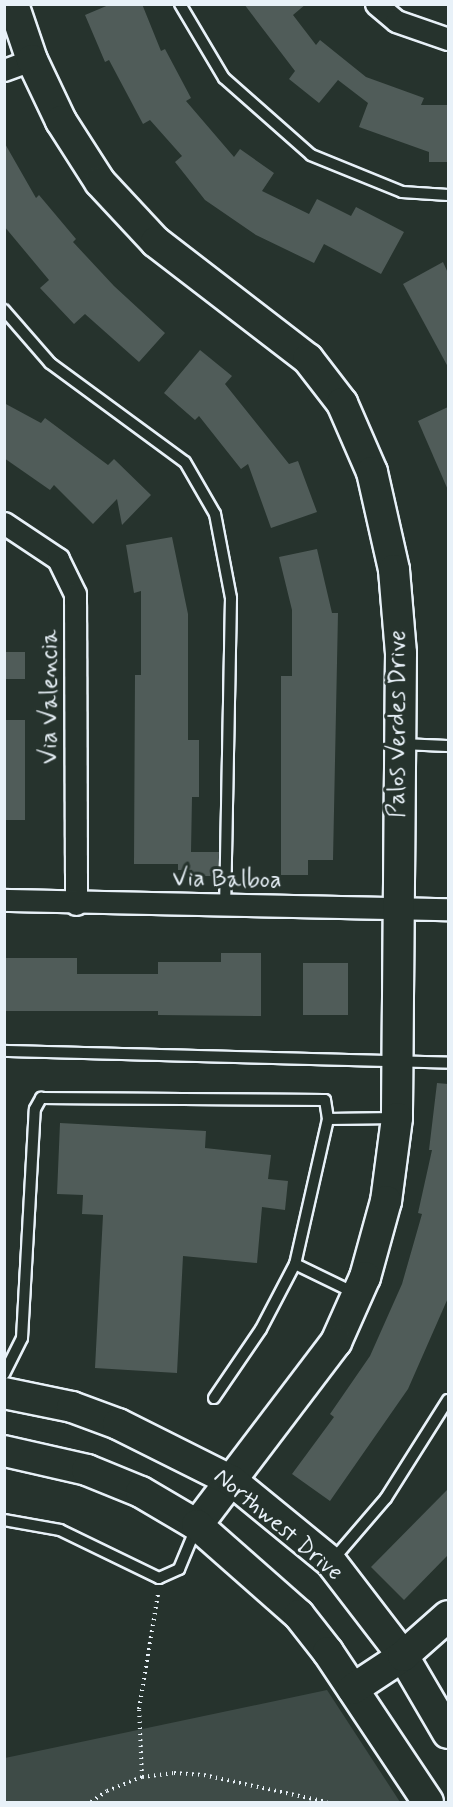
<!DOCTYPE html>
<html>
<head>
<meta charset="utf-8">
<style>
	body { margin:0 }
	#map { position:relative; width:453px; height:1807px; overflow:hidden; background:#26332d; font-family:Mynerve,sans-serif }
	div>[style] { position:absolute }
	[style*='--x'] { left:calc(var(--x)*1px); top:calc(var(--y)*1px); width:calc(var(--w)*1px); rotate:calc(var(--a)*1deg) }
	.green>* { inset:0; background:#3e4b47 }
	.building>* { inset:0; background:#505c59 }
	.path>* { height:4px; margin-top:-2px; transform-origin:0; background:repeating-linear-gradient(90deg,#e8f1f8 0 1.5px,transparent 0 6px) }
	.roads { filter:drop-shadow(2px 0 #e8f1f8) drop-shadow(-2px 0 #e8f1f8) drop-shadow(0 2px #e8f1f8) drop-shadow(0 -2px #e8f1f8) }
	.lane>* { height:10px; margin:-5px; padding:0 5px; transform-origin:5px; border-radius:5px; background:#26332d }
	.street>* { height:21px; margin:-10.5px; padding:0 10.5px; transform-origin:10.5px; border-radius:10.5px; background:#26332d }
	.secondary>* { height:30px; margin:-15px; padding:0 15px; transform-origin:15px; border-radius:15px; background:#26332d }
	span { translate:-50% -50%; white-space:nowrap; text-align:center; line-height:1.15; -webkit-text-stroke:6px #26332d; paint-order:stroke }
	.street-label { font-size:24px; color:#e8f1f8 }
	.frame { position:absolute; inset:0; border:6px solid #e8f1f8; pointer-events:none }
</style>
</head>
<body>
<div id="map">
	<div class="green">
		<i style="clip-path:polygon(327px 1690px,400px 1802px,5px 1802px,5px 1758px)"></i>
	</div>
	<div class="building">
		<i style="clip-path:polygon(111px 4px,142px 4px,161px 51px,165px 49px,191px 98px,186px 101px,234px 157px,240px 149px,274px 173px,262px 191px,309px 214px,317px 199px,351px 216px,356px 207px,404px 232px,381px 274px,324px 244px,314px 263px,256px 235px,205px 200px,175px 162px,182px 156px,150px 120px,143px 124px,109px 60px,105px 62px,85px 15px)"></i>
		<i style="clip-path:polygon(244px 4px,306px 4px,293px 15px,316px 45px,320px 40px,366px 77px,424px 98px,421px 105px,448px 105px,448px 162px,429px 162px,429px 152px,359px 127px,368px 103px,338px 80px,319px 103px,289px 79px,295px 71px)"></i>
		<i style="clip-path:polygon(4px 142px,36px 198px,39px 195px,76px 239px,73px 242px,114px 286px,165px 333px,139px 362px,85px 314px,74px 324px,40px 288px,49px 280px,4px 226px)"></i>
		<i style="clip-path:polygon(443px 262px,448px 273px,448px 367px,403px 284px)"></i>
		<i style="clip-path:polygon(200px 350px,232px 376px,225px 384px,289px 464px,298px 461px,317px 512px,271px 528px,248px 464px,241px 469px,199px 416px,195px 420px,164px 393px)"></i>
		<i style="clip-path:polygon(4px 403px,41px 423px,45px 418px,108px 465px,114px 459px,151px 495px,122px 525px,117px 499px,93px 524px,54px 485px,50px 490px,4px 458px)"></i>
		<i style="clip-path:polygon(448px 407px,448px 490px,418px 421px)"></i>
		<i style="clip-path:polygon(172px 537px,188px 614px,188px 740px,199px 740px,199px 797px,192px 797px,191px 852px,219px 852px,218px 876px,192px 876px,192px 870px,178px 870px,178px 864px,134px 864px,135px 675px,141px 675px,141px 591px,134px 593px,126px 545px)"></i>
		<i style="clip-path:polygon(317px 549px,332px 613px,338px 613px,333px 860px,308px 860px,308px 875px,281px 875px,281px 676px,292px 676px,292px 610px,279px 557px)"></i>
		<i style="clip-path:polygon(4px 652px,25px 652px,25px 679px,4px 679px)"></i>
		<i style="clip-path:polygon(4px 720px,25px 720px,25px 820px,4px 820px)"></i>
		<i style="clip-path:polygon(221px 953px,261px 953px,261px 1016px,158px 1015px,158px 1011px,4px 1011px,4px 958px,77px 958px,77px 974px,158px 974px,158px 962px,221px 962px)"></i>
		<i style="clip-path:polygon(303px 963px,348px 963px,348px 1015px,303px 1015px)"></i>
		<i style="clip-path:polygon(437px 1083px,448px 1084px,448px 1298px,408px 1389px,330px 1501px,292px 1474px,334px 1417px,330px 1414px,370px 1356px,402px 1284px,422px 1214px,418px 1213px,432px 1150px,429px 1150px)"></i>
		<i style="clip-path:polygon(60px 1123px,206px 1131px,205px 1148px,271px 1155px,268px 1179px,288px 1181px,285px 1210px,262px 1207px,257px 1263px,183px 1256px,177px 1373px,95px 1368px,103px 1215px,82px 1214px,83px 1195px,57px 1194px)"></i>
		<i style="clip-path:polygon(448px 1489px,448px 1555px,404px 1600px,371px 1567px)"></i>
	</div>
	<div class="path">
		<i style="--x:142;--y:1777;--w:68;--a:-92.5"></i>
		<i style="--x:139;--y:1709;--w:117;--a:-80.6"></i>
		<i style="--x:91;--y:1802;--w:19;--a:-35"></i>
		<i style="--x:107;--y:1791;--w:38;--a:-22"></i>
		<i style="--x:142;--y:1777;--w:32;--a:-7"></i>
		<i style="--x:174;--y:1773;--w:30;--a:4"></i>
		<i style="--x:204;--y:1775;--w:126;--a:12.4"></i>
	</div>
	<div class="roads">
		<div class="lane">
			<i style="--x:180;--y:4;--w:86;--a:59.3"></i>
			<i style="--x:224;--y:78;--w:116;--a:41.5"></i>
			<i style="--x:311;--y:155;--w:98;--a:22.1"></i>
			<i style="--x:402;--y:192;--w:46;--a:3.7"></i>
			<i style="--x:4;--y:310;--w:70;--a:49"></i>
			<i style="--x:50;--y:363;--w:167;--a:36.3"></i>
			<i style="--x:185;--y:462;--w:60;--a:60"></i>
			<i style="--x:215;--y:514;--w:86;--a:79.2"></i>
			<i style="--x:231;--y:598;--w:308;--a:91.1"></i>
			<i style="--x:401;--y:744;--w:47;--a:2.4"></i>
			<i style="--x:4;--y:1051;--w:444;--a:1.5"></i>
			<i style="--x:328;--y:1119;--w:149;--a:102.8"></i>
			<i style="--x:295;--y:1264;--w:67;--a:25.8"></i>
			<i style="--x:4;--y:1374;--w:40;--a:-63.4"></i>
			<i style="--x:22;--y:1338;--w:229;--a:-86.8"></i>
			<i style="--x:35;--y:1109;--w:13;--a:-61"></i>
			<i style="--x:41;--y:1098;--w:284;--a:0.4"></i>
			<i style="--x:325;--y:1100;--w:19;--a:81"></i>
			<i style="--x:328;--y:1119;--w:68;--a:-0.8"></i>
			<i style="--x:214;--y:1398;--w:83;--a:-55.7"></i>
			<i style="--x:261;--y:1329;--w:73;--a:-62.4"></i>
			<i style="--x:4;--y:1520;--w:57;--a:10.1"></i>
			<i style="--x:60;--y:1530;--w:110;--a:25.9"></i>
			<i style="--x:159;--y:1578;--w:22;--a:-24"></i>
			<i style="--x:179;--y:1569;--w:44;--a:-67.5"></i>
			<i style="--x:331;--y:1562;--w:84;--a:-49.3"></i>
			<i style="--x:386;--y:1498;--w:116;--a:-57.7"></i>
		</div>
		<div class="street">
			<i style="--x:376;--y:4;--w:26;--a:40"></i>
			<i style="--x:396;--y:21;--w:55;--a:19.1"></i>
			<i style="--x:4;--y:70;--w:30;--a:-20"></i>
			<i style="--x:4;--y:523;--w:65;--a:33.7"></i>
			<i style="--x:58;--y:559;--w:39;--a:64"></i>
			<i style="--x:75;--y:594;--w:310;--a:89.8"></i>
			<i style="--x:4;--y:900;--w:444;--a:1.2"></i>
		</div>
		<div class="secondary">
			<i style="--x:13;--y:4;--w:59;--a:71.3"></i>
			<i style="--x:32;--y:60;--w:68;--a:64.6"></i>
			<i style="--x:61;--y:121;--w:72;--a:57.4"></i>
			<i style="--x:100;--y:182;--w:82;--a:47"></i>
			<i style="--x:156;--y:242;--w:192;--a:37.6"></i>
			<i style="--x:308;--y:359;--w:56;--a:52.3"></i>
			<i style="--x:342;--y:403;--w:75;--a:66.5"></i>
			<i style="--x:372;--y:472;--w:100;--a:77.3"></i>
			<i style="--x:394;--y:570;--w:83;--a:85.2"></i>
			<i style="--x:401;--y:653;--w:465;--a:90.5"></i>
			<i style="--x:397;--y:1118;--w:84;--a:97.5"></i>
			<i style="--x:386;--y:1201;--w:79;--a:105.4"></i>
			<i style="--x:365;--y:1277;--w:71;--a:114"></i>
			<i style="--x:336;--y:1342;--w:230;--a:127.2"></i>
			<i style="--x:4;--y:1393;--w:69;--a:11.6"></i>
			<i style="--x:72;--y:1407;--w:49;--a:20.3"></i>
			<i style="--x:118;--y:1424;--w:127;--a:26.6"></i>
			<i style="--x:232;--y:1481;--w:128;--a:39.3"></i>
			<i style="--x:331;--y:1562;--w:118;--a:52.5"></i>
			<i style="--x:403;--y:1656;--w:89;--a:59.7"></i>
			<i style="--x:4;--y:1451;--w:85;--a:12.9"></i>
			<i style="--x:87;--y:1470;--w:58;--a:22.2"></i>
			<i style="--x:141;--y:1492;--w:65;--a:30.5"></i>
			<i style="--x:197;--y:1525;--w:136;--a:41.4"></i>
			<i style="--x:299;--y:1615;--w:47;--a:51.9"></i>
			<i style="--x:328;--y:1652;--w:180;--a:56.3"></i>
			<i style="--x:353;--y:1689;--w:60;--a:-33.4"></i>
			<i style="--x:403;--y:1656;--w:60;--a:-41.6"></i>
		</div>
	</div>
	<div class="street-label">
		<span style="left:50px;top:697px;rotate:-90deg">Via Valencia</span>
		<span style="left:398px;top:724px;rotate:-90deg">Palos Verdes Drive</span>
		<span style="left:227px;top:880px;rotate:1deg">Via Balboa</span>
		<span style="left:278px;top:1525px;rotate:40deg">Northwest Drive</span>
	</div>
	<div class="frame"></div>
</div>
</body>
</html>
